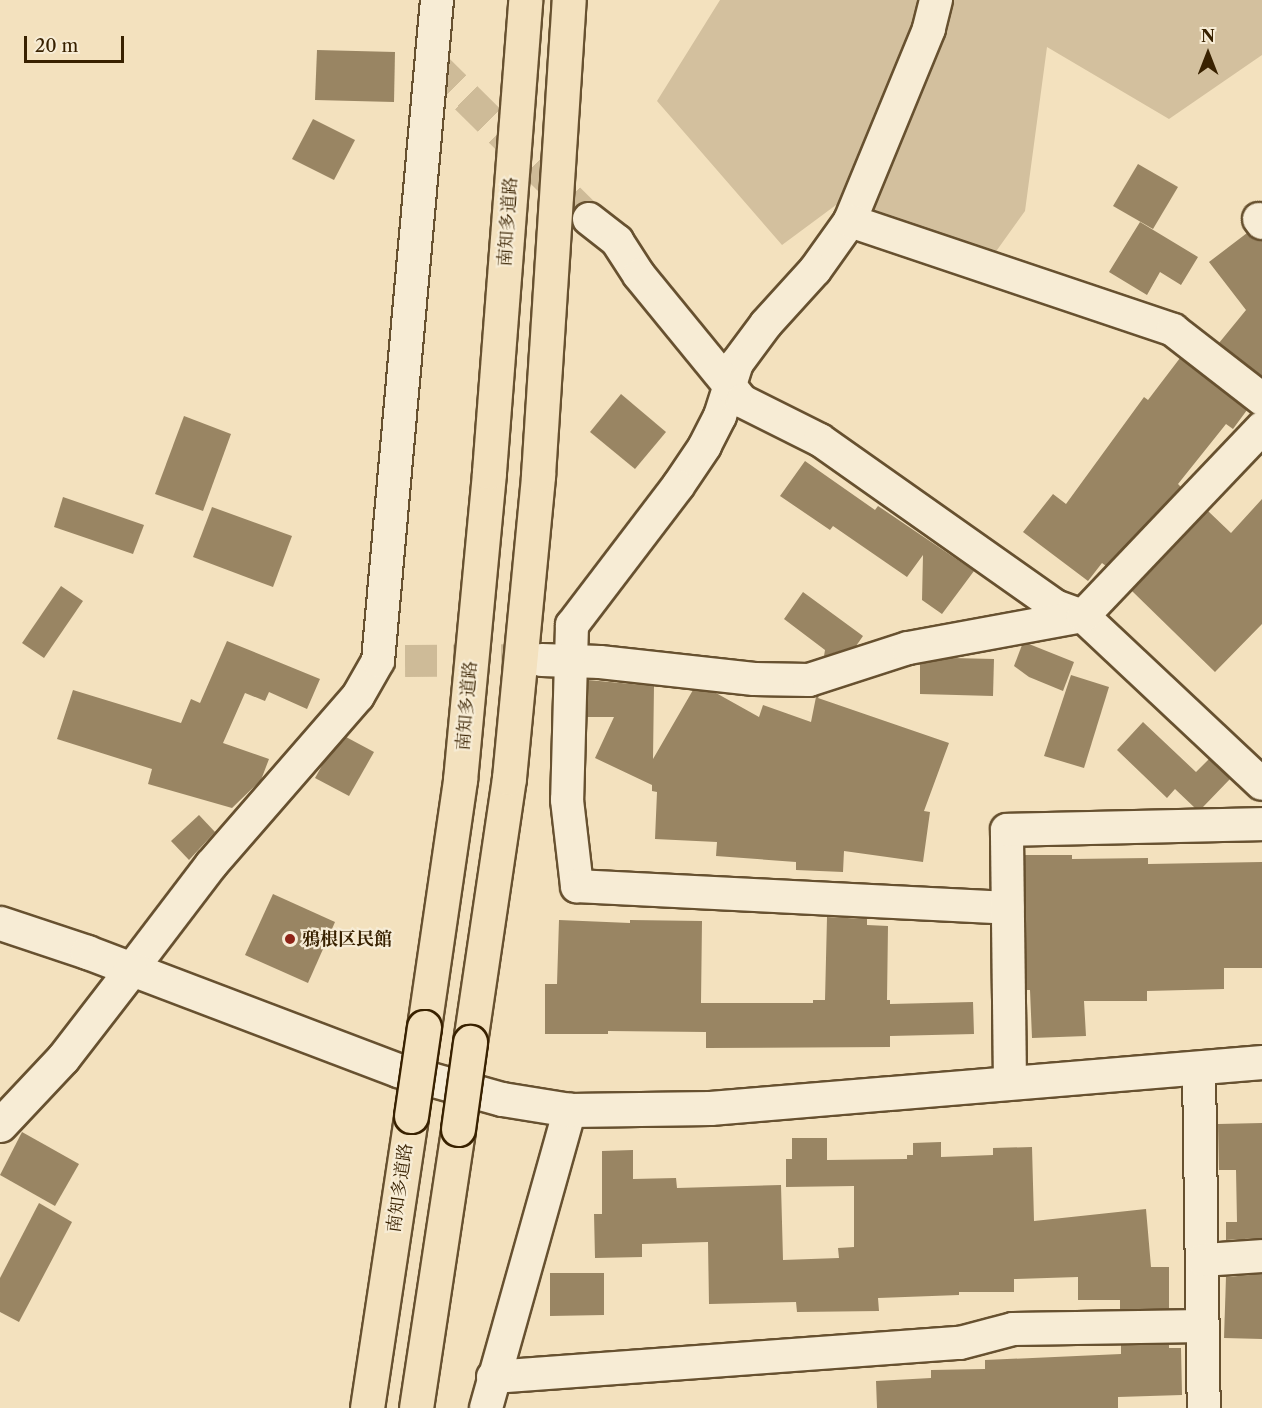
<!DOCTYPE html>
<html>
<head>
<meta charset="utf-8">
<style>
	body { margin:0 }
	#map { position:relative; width:1262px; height:1408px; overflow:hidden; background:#f3e1be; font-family:"Libre Caslon Text","Noto Serif JP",serif }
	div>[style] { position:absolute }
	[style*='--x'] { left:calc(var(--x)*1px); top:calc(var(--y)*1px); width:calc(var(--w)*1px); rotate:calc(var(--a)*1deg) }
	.green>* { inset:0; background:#d3c09e }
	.building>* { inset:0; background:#998563 }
	.minor-tunnel>* { height:32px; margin-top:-16px; transform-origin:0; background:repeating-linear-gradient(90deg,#cebb98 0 32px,transparent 0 48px) }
	.roads { filter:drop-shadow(2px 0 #675130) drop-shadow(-2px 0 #675130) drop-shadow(0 2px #675130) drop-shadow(0 -2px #675130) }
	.minor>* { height:32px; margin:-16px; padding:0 16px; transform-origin:16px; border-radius:16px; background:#f7ecd5 }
	.tertiary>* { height:33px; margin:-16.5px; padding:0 16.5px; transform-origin:16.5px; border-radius:16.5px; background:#f7ecd5 }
	.motorway>* { height:33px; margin:-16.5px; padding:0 16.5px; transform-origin:16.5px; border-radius:16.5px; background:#f3e1be }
	.bridges { filter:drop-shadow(2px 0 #382100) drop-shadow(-2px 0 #382100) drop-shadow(0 2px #382100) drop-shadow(0 -2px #382100) }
	.motorway-bridge>* { height:33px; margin:-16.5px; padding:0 16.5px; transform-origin:16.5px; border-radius:16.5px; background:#f3e1be }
	.dots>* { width:16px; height:16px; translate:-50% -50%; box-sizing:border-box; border:3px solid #f7ecd5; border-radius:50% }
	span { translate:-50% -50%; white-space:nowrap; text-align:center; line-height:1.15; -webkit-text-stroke:4.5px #f7ecd5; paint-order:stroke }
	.street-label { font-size:18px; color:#382100 }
	.poi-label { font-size:18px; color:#382100; font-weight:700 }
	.left { translate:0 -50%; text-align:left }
	.north { position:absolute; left:1178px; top:24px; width:60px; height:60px; -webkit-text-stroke:4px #f7ecd5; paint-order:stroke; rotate:0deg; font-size:16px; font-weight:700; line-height:24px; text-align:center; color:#382100 }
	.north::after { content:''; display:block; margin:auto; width:21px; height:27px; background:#382100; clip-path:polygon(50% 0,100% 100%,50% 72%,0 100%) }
	.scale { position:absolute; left:24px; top:36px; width:100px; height:27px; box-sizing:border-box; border:3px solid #382100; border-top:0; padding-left:8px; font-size:18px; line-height:21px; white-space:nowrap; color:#382100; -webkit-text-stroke:4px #f7ecd5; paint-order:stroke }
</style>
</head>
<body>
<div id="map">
	<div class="green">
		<i style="clip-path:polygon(720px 0,1262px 0,1262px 55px,1169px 119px,1047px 47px,1025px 211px,992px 257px,836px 205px,782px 245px,657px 101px)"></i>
	</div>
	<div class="building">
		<i style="clip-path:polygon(317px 50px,395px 52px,394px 102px,315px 100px)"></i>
		<i style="clip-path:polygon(313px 119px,355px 140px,334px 180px,292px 159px)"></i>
		<i style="clip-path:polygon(1138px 164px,1178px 187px,1153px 229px,1113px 206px)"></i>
		<i style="clip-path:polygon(1140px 222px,1198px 257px,1181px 285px,1160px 272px,1147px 295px,1109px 272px)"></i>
		<i style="clip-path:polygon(1247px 233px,1254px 239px,1262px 241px,1262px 376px,1219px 343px,1246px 310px,1209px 262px)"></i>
		<i style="clip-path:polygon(1180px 358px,1247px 410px,1233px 429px,1226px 424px,1178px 484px,1181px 487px,1106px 566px,1102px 563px,1088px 581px,1023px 532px,1053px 494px,1066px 504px,1144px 397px,1148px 400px)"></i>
		<i style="clip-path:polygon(621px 394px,666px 432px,635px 469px,590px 432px)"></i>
		<i style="clip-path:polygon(184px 416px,231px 434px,203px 511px,155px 494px)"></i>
		<i style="clip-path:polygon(805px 461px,875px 510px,878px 506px,974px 571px,942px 614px,922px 600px,923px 555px,907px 577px,833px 526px,830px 530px,780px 496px)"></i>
		<i style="clip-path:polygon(63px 497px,144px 525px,133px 554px,54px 527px)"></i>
		<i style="clip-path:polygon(1262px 499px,1262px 624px,1215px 672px,1132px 591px,1208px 511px,1231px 533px)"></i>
		<i style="clip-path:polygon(212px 507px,292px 536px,273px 587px,193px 557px)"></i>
		<i style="clip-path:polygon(61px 586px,83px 601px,44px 658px,22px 643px)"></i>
		<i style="clip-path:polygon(803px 592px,863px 636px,856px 646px,824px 656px,825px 650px,784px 619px)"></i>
		<i style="clip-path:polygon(227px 641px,320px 679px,307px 709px,269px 692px,265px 701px,245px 693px,223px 743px,269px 759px,261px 780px,232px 808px,148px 784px,152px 769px,57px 739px,73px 690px,181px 723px,191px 699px,200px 703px)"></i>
		<i style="clip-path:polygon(1029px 644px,1074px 662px,1063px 691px,1029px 677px,1014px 666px,1022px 645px)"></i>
		<i style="clip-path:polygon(952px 658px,994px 659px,993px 696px,920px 694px,920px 664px)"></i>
		<i style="clip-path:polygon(1071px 675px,1109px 687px,1084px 768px,1044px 756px)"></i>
		<i style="clip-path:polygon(588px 680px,654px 686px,653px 759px,693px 690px,716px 693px,759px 717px,763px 705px,811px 722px,816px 697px,819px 696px,818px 698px,949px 743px,924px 811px,930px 812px,923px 862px,844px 851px,843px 872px,796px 870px,796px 862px,716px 856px,717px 842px,655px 839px,657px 792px,652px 791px,652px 785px,595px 758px,614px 717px,587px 717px)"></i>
		<i style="clip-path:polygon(1143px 722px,1196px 772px,1209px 759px,1230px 779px,1203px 807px,1195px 808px,1175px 789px,1167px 798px,1117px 750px)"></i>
		<i style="clip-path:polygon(346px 737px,374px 752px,349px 796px,315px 778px,324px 762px)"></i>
		<i style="clip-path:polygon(199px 815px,215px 832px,189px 860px,171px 841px)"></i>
		<i style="clip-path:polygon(1025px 855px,1072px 855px,1072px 859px,1148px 858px,1148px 864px,1262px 862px,1262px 968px,1224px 968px,1224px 989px,1147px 991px,1147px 1001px,1084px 1001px,1086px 1036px,1032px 1038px,1030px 990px,1027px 990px)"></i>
		<i style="clip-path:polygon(273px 894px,335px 922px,308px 983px,245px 955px)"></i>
		<i style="clip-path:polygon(827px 917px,867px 919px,867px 925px,888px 926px,887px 1000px,890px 1000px,890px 1004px,973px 1002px,974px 1034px,890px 1036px,890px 1047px,706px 1048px,706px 1032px,608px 1031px,608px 1034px,545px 1034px,545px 984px,557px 984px,559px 920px,630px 923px,630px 920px,702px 921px,701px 1003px,813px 1003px,813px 1000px,825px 1000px)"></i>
		<i style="clip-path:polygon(1262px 1123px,1262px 1238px,1226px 1240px,1226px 1222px,1237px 1222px,1236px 1170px,1219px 1170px,1218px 1124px)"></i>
		<i style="clip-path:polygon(22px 1132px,79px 1164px,55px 1206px,0 1175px)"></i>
		<i style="clip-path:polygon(792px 1138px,827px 1138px,827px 1160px,907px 1159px,907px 1155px,913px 1155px,913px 1143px,941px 1142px,941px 1157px,993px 1155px,993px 1148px,1032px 1147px,1034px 1221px,1146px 1209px,1151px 1267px,1169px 1267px,1169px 1309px,1120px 1309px,1120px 1300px,1078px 1300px,1078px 1277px,1014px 1279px,1014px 1292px,959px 1292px,959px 1295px,878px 1298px,879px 1311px,797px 1312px,796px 1302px,709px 1304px,708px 1242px,642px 1244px,642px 1257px,595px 1258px,594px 1214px,602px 1214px,602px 1151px,633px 1150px,633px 1179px,676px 1178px,677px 1188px,781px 1185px,783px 1260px,839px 1258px,838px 1248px,854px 1247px,854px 1186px,786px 1187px,786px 1159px,792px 1159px)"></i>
		<i style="clip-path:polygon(39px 1203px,72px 1222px,19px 1322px,0 1312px,0 1278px)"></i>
		<i style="clip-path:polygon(550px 1273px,604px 1273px,604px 1315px,550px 1316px)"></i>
		<i style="clip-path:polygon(1262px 1274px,1262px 1339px,1224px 1338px,1226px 1277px)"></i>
		<i style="clip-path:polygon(1121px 1345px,1169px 1345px,1169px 1348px,1181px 1348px,1182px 1395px,1118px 1397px,1118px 1408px,877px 1408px,876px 1381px,931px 1378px,931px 1370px,985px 1369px,985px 1360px,1121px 1354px)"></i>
	</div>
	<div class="minor-tunnel">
		<i style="--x:432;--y:64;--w:221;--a:44.6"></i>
		<i style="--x:405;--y:661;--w:137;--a:-0.4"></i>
	</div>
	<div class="roads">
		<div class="minor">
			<i style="--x:936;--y:0;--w:30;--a:104"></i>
			<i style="--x:929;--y:29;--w:208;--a:112.4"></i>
			<i style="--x:850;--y:221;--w:60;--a:125.5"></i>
			<i style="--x:815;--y:270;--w:73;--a:132.2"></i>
			<i style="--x:766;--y:324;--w:49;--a:126.6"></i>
			<i style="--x:737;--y:363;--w:56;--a:107.8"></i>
			<i style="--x:720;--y:416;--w:34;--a:117"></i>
			<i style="--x:705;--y:446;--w:48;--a:124"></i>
			<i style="--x:678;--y:486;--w:175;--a:127.3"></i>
			<i style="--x:572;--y:625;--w:175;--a:91.6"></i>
			<i style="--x:567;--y:800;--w:87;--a:83.4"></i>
			<i style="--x:577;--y:886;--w:431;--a:2.9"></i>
			<i style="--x:589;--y:219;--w:36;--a:38"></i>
			<i style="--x:617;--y:241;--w:40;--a:57.1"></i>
			<i style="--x:639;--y:275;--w:163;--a:50.7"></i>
			<i style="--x:742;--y:401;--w:87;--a:26.6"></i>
			<i style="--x:820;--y:440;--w:288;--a:35.2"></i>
			<i style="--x:1055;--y:606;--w:30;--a:20"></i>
			<i style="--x:1083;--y:616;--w:245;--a:43.2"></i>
			<i style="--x:1259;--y:219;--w:5;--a:53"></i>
			<i style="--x:850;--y:221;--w:341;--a:18.6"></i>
			<i style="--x:1173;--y:330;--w:113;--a:37.8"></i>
			<i style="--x:542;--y:660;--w:58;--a:2"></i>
			<i style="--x:600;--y:662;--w:155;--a:6.3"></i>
			<i style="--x:754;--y:679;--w:55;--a:1"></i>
			<i style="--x:809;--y:680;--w:104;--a:-17.9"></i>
			<i style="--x:908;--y:648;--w:178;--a:-10.4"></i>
			<i style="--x:1083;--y:616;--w:260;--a:-46.4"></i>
			<i style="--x:131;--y:970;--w:132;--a:-52.7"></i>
			<i style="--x:211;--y:865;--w:224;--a:-49"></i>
			<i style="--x:358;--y:696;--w:40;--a:-60.3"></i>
			<i style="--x:378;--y:661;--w:664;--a:-84.9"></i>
			<i style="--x:1199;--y:1068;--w:340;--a:89.2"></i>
			<i style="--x:1010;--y:1083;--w:253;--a:-90.7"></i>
			<i style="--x:1007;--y:830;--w:255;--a:-1.3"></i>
			<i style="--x:1203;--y:1260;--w:59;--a:-3.9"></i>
			<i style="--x:493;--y:1377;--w:468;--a:-4.2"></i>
			<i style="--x:960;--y:1343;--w:55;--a:-14.8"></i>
			<i style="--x:1013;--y:1329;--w:190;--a:-0.9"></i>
			<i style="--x:486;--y:1408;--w:310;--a:-74.3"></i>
		</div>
		<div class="tertiary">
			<i style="--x:0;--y:923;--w:92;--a:18.4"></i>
			<i style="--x:87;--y:952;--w:333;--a:20.8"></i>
			<i style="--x:398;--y:1070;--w:108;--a:15.6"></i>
			<i style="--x:502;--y:1099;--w:69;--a:9.2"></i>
			<i style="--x:570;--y:1110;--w:140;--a:-0.8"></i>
			<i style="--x:710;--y:1108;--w:554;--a:-4.76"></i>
			<i style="--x:0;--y:1125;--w:92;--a:-46.8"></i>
			<i style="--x:63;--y:1058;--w:111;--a:-52.3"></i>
		</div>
		<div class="motorway">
			<i style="--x:424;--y:1027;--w:250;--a:-81.7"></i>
			<i style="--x:460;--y:780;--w:309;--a:-84.6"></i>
			<i style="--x:489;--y:472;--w:473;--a:-85.6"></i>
			<i style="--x:470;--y:1042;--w:267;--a:-81.6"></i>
			<i style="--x:509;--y:778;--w:304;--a:-84.5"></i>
			<i style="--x:538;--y:475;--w:476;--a:-86.3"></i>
			<i style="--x:367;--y:1408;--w:295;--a:-81.4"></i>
			<i style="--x:416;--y:1408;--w:282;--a:-81.4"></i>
		</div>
	</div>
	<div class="bridges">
		<div class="motorway-bridge">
			<i style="--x:411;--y:1116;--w:90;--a:-81.7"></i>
			<i style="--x:458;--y:1129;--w:88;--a:-82.1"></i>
		</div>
	</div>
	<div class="dots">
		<i style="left:290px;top:939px;background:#8f2418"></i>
	</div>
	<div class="street-label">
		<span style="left:508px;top:222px;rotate:-86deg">南知多道路</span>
		<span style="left:467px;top:706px;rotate:-85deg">南知多道路</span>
		<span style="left:400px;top:1188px;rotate:-82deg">南知多道路</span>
	</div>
	<div class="poi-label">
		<span class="left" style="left:302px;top:939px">鴉根区民館</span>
	</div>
	<div class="north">N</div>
	<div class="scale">20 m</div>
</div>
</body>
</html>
